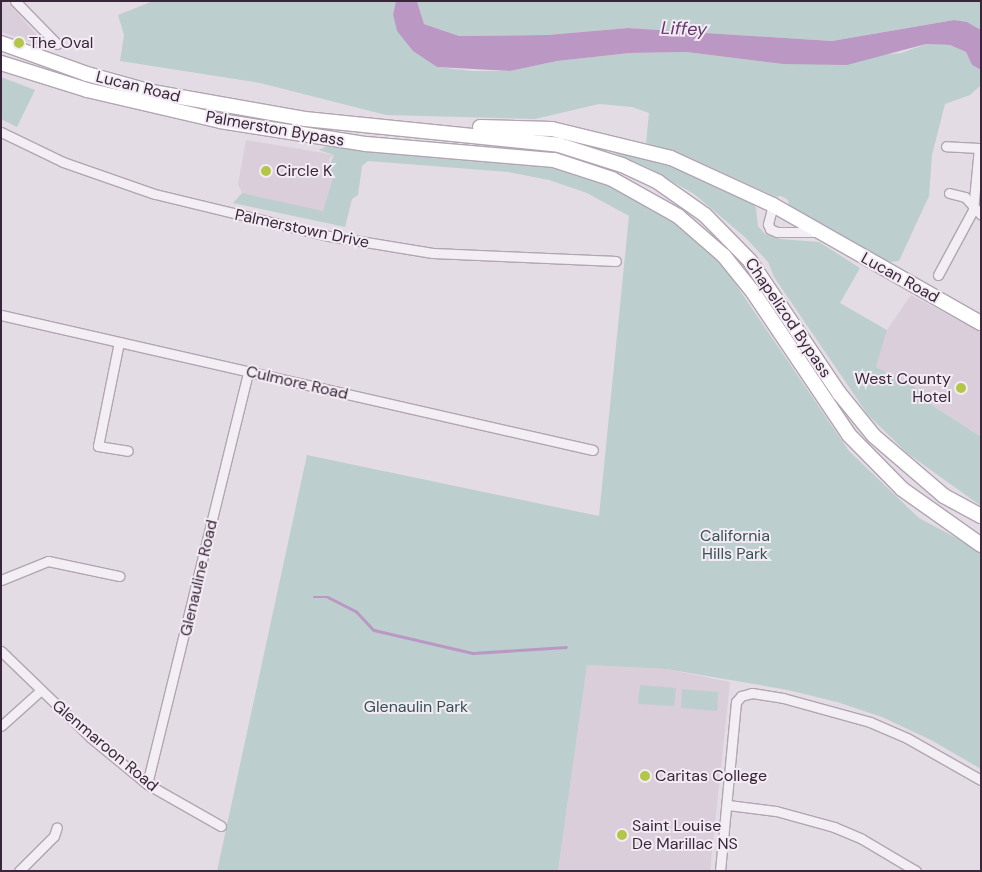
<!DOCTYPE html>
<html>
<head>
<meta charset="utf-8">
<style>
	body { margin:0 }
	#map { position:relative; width:982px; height:872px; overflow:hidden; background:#e4dce5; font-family:"DM Sans",sans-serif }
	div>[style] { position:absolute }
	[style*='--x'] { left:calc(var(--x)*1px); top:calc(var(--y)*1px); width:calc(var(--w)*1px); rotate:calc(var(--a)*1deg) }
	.built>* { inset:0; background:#d9ceda }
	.green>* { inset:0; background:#bdcecf }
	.water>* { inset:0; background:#bb98c4 }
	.stream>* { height:2.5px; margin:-1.25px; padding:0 1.25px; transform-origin:1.25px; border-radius:1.25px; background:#bb98c4 }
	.roads { filter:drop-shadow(1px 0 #b1a5b2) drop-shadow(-1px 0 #b1a5b2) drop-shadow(0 1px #b1a5b2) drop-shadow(0 -1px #b1a5b2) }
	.street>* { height:9px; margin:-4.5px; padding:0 4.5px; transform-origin:4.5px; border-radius:4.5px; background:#f3eef4 }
	.secondary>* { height:14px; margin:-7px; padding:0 7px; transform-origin:7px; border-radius:7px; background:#fff }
	.dots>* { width:14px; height:14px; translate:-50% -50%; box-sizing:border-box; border:2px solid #f2ebf3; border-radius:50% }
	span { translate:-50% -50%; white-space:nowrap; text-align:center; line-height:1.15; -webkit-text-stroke:4px #f2ebf3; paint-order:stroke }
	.poi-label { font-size:16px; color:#39263a }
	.left { translate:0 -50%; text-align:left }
	.right { translate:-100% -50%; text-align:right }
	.street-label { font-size:16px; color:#39263a }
	.park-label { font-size:16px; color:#355255 }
	.water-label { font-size:18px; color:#63336c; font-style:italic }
	.frame { position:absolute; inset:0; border:2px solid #39263a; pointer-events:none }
</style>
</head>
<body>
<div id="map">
	<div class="built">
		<i style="clip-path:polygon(1px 1px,7px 1px,48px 48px,1px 32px)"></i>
		<i style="clip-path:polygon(246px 140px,335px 155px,330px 158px,328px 168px,334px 174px,323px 212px,242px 193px,238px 184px)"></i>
		<i style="clip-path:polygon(911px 295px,981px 332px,981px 437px,921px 398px,918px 390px,876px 367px,887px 330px)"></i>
		<i style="clip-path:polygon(587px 665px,666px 669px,730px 682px,710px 871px,558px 871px)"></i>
	</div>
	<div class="green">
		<i style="clip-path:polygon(153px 1px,396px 1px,393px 14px,437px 67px,473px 71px,510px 71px,557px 61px,630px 53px,686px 52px,783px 64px,901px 53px,926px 44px,950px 45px,966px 52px,972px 65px,981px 70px,981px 85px,970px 95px,945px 104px,932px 155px,929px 196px,899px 261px,887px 262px,789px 205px,788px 200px,781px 196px,776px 197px,686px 156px,646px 143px,649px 113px,632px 107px,599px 104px,535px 119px,386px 115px,260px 83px,120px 61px,124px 35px,118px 15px)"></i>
		<i style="clip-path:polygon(417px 1px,981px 1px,981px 30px,967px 22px,954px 20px,832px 41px,628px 28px,547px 35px,459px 36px,424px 24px)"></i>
		<i style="clip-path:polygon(1px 77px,35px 90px,17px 127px,1px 119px)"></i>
		<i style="clip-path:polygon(330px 144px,554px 164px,596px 178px,677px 221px,704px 244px,726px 270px,849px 451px,919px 518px,981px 551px,981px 769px,931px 740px,882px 717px,837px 702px,788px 690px,666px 669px,587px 665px,558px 871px,217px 871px,307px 455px,599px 516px,629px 216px,587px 193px,549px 180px,508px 172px,368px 161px,362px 166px,358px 195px,352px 199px,345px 227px,233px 203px,242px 193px,323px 211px,334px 174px,328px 168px,334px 155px,319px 150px)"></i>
		<i style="clip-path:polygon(594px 144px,682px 169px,751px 201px,756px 208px,758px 226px,765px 234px,780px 239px,819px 242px,860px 268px,840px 303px,887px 330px,876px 367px,910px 384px,918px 390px,921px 398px,981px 437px,981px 506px,907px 453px,868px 415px,774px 277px,768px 262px,746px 238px,694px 194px,649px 168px)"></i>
		<i style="clip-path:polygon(640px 685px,676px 688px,674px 706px,638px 704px)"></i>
		<i style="clip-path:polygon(682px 689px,718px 692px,717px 711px,681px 708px)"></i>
	</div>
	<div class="water">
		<i style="clip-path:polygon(396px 1px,417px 1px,424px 24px,459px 36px,547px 35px,628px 28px,832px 41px,954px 20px,967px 22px,981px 30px,981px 70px,972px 65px,966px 52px,950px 45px,926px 44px,847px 65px,783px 64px,686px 52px,630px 53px,557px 61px,510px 71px,437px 67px,413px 51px,397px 31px,393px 14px)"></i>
	</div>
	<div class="stream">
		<i style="--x:314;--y:597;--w:14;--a:0"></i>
		<i style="--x:328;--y:597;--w:31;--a:27"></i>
		<i style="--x:356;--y:611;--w:26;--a:47"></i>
		<i style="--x:374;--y:630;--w:102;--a:13.1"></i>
		<i style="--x:473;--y:653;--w:93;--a:-3.7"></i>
	</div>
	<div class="roads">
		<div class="street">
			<i style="--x:15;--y:1;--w:60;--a:45.7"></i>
			<i style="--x:1;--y:132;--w:69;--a:25.8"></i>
			<i style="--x:63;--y:162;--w:97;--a:19.2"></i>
			<i style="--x:155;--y:194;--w:179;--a:13.6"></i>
			<i style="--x:329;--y:236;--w:105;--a:9.3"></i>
			<i style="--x:433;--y:253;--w:183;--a:2.5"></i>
			<i style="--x:949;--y:193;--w:16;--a:14"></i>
			<i style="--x:965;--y:197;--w:24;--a:48"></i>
			<i style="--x:773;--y:205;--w:20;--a:105"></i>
			<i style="--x:768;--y:224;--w:5;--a:68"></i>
			<i style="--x:770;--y:229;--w:8;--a:23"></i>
			<i style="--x:777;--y:232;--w:40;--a:0"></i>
			<i style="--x:938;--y:275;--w:74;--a:-61.7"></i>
			<i style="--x:973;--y:210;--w:62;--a:-84.5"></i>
			<i style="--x:979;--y:148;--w:33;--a:-177"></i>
			<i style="--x:1;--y:315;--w:607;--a:12.85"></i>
			<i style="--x:119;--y:342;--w:106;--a:101.4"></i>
			<i style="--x:98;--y:446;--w:30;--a:9"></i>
			<i style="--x:1;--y:580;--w:51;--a:-22"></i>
			<i style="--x:48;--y:561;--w:73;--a:11.9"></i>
			<i style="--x:1;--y:651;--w:124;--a:44"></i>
			<i style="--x:90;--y:737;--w:74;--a:39.5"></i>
			<i style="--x:147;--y:784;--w:85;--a:29.6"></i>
			<i style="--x:1;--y:726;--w:52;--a:-41.9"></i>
			<i style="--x:147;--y:784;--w:424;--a:-76.2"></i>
			<i style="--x:728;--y:805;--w:48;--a:7.1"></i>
			<i style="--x:776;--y:811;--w:60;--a:15.4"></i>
			<i style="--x:834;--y:827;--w:30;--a:23"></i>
			<i style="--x:862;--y:839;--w:63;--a:30.7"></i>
			<i style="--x:19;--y:871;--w:49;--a:-45"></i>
			<i style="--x:54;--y:836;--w:9;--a:-72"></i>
			<i style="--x:720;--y:871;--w:170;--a:-84.6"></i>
			<i style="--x:736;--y:702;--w:8;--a:-50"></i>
			<i style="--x:741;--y:696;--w:11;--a:-15"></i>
			<i style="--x:752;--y:693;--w:31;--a:9"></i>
			<i style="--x:783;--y:698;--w:90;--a:15.4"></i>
			<i style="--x:870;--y:722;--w:40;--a:23.4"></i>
			<i style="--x:907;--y:738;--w:85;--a:29.6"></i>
		</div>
		<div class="secondary">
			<i style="--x:1;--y:43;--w:91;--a:19.8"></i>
			<i style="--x:87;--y:74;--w:67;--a:15.5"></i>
			<i style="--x:152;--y:92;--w:155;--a:10"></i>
			<i style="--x:305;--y:119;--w:255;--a:5.8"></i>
			<i style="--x:559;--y:145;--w:66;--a:17.6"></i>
			<i style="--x:622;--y:165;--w:40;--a:25"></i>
			<i style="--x:658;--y:182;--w:57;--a:35.1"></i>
			<i style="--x:705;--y:215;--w:64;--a:45.6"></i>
			<i style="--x:750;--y:261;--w:159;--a:56"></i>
			<i style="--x:839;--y:393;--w:55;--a:50.9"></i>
			<i style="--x:874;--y:436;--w:92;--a:40.6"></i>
			<i style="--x:944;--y:496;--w:42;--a:28.4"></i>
			<i style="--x:1;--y:63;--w:90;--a:17.4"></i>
			<i style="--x:87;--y:90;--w:137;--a:13.1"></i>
			<i style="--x:220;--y:121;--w:148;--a:9"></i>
			<i style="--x:366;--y:144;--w:189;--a:4.9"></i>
			<i style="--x:554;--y:160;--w:61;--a:18.1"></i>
			<i style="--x:612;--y:179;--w:76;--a:29.3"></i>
			<i style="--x:678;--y:216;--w:61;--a:41"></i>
			<i style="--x:724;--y:256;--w:46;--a:51.1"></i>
			<i style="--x:753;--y:292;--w:172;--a:56.1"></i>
			<i style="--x:849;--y:435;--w:76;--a:45.5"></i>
			<i style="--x:902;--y:489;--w:97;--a:35.3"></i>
			<i style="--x:480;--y:127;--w:72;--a:1.6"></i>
			<i style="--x:552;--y:129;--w:122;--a:13.7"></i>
			<i style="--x:671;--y:158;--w:112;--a:24.7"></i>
			<i style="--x:773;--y:205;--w:239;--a:29.6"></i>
		</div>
	</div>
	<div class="dots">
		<i style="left:19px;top:43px;background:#b4c645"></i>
		<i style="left:266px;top:171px;background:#b4c645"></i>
		<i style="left:961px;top:388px;background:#b4c645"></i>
		<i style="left:645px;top:776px;background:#b4c645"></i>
		<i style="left:622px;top:835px;background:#b4c645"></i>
	</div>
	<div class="poi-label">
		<span class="left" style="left:29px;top:43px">The Oval</span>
		<span class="left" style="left:276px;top:171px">Circle K</span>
		<span class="right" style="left:951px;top:388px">West County<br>Hotel</span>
		<span class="left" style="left:655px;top:776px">Caritas College</span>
		<span class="left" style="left:632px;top:835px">Saint Louise<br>De Marillac NS</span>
	</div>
	<div class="street-label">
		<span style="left:138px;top:87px;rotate:14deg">Lucan Road</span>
		<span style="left:275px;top:129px;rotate:10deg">Palmerston Bypass</span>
		<span style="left:302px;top:229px;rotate:12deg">Palmerstown Drive</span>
		<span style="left:900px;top:278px;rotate:29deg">Lucan Road</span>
		<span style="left:788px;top:318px;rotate:56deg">Chapelizod Bypass</span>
		<span style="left:297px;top:383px;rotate:13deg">Culmore Road</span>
		<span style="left:199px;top:578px;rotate:-77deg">Glenauline Road</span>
		<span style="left:105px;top:746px;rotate:40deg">Glenmaroon Road</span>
	</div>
	<div class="park-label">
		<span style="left:735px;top:545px">California<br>Hills Park</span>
		<span style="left:416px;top:707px">Glenaulin Park</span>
	</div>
	<div class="water-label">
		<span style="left:684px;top:29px;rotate:2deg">Liffey</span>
	</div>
	<div class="frame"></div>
</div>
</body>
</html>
